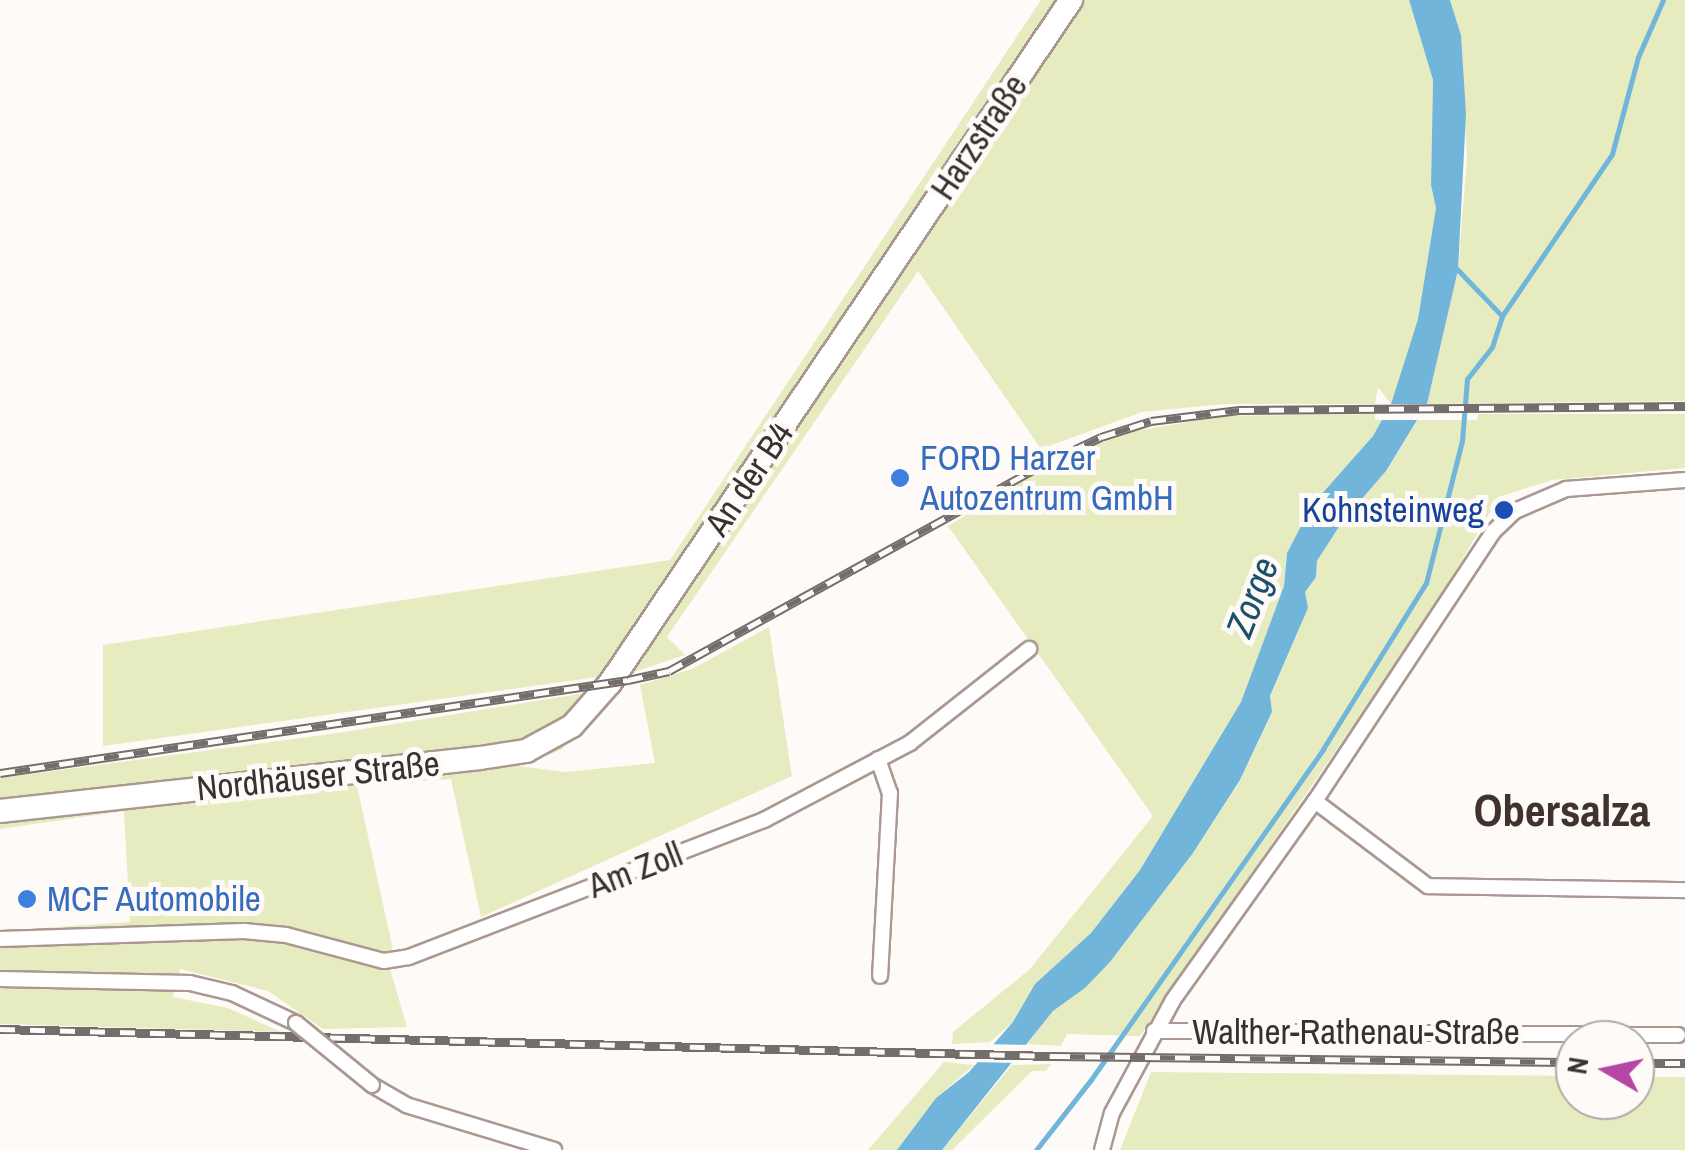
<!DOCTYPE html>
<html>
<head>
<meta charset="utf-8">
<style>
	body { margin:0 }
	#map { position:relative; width:1685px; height:1150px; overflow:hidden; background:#fefaf8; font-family:"Archivo Narrow",sans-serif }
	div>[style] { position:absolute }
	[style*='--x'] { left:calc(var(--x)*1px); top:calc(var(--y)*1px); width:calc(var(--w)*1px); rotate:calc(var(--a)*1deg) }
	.green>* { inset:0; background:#e6ecc0 }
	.water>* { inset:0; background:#71b6da }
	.pier>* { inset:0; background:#fefaf8 }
	.stream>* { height:5px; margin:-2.5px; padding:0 2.5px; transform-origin:2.5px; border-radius:2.5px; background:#71b6da }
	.roads { filter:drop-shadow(2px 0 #aa9891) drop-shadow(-2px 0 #aa9891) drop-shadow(0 2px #aa9891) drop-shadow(0 -2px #aa9891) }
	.street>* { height:14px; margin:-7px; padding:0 7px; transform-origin:7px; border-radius:7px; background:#fff }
	.primary>* { height:22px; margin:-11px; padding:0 11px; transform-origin:11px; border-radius:11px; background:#fff }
	.rail>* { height:9px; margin-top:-4.5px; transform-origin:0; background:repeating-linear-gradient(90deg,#fefaf8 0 15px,#736d6b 0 30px); box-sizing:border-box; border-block:2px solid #736d6b }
	.bridges { filter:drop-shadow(2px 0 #aa9891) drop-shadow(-2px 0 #aa9891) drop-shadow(0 2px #aa9891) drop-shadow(0 -2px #aa9891) }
	.street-bridge>* { height:14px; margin:-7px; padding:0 7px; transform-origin:7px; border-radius:7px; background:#fff }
	.dots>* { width:28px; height:28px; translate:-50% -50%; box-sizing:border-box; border:5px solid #fefaf8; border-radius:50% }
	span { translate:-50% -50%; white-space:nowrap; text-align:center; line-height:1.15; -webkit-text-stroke:10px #fefaf8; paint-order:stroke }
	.street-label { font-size:35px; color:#39312f }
	.shop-label { font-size:35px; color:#366cbe }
	.left { translate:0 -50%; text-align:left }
	.transit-label { font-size:35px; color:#164399 }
	.right { translate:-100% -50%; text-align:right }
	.water-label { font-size:38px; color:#1b516b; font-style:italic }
	.district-label { font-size:45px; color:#41322c; font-weight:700 }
	.north { position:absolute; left:1555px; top:1020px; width:100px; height:100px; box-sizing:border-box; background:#fefaf8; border:2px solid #afaaa8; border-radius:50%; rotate:279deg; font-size:28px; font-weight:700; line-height:40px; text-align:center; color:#39312f }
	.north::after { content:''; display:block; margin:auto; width:35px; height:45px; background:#b546a3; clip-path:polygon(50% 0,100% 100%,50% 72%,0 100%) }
</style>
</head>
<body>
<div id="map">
	<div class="green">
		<i style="clip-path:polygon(1041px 0,1409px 0,1433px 80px,1431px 185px,1436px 208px,1418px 319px,1391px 404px,1378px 387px,1375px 404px,1224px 404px,1142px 412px,1041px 449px,918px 271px,667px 637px,685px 655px,634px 672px,103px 746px,103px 645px,670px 560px)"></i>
		<i style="clip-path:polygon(1450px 0,1685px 0,1685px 401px,1427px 404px,1458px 270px,1467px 157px,1461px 35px)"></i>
		<i style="clip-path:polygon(1375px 414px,1375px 420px,1383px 420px,1373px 436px,1312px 505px,1287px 553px,1284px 586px,1241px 702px,1140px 870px,1091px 933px,1035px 984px,1013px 1022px,990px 1042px,952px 1044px,953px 1032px,1030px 969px,1153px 816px,948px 526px,1036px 473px,1123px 433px,1224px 416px)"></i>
		<i style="clip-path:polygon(1478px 414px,1685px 414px,1685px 468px,1552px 480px,1499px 497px,1433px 609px,1140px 1036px,1067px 1034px,1061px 1046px,1027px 1044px,1053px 1011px,1085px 988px,1110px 962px,1193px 853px,1240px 781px,1272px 713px,1270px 697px,1301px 625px,1305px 591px,1316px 577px,1317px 561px,1342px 522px,1386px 471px,1418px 420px,1477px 420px)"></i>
		<i style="clip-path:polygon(769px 627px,792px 776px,481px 917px,451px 779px,357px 786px,392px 945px,390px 969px,407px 1027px,323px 1029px,268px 991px,180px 969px,173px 997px,228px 1008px,281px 1032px,0 1024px,0 931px,130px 922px,124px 811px,0 829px,0 778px,338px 733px,623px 687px,561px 750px,518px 766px,565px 772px,655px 763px,640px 685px,692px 669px)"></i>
		<i style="clip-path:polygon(944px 1062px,974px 1065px,936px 1098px,897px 1150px,868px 1150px)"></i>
		<i style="clip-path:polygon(1051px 1064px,1046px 1071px,1032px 1071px,952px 1150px,942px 1150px,1012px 1065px)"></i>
		<i style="clip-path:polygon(1151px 1072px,1575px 1076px,1575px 1100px,1635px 1100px,1635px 1077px,1685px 1077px,1685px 1150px,1120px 1150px)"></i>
	</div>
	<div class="water">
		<i style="clip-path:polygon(1409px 0,1450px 0,1461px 35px,1466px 114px,1458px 270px,1427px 404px,1386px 471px,1342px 522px,1317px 561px,1316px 577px,1305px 592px,1308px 608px,1270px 696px,1272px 712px,1240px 780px,1193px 853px,1110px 962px,1085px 988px,1053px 1011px,942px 1150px,897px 1150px,936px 1098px,969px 1072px,1013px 1022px,1035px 984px,1091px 933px,1140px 870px,1241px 702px,1284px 586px,1287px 553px,1312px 505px,1373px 436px,1391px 404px,1418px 319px,1436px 208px,1431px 185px,1433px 80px)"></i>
	</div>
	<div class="pier">
		<i style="clip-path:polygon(1386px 404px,1432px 404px,1424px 420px,1377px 420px)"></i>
		<i style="clip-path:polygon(983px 1044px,1032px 1045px,1019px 1063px,970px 1062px)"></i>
	</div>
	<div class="stream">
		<i style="--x:1456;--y:268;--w:66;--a:46.2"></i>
		<i style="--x:1036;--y:1150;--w:88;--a:-52"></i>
		<i style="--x:1090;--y:1081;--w:406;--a:-54.9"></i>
		<i style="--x:1323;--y:749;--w:195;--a:-58.2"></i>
		<i style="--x:1426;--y:583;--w:146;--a:-75.8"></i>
		<i style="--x:1462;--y:441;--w:62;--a:-85.4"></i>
		<i style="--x:1467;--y:379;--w:41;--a:-52"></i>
		<i style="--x:1492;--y:347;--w:33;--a:-72"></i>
		<i style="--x:1502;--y:316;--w:196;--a:-55.8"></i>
		<i style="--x:1612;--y:154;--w:100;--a:-75"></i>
		<i style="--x:1638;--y:57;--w:62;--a:-66.3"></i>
	</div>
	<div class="roads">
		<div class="street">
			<i style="--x:878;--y:759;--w:36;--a:71"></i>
			<i style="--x:890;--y:793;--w:183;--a:93.1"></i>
			<i style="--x:1315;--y:801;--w:141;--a:37"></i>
			<i style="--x:1428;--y:886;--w:257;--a:0.9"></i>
			<i style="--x:0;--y:939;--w:244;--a:-1.9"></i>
			<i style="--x:244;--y:931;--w:42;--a:5.4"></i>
			<i style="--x:286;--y:935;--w:101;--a:14.9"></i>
			<i style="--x:384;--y:961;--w:25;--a:-9"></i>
			<i style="--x:409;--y:957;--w:381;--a:-21.1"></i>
			<i style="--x:764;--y:820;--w:165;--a:-27.8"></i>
			<i style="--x:910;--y:743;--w:152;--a:-38.3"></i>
			<i style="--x:0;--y:979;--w:190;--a:1.2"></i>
			<i style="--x:190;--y:983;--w:43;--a:13.4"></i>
			<i style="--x:232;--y:993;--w:71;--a:25.1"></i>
			<i style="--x:1154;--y:1031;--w:524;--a:0.44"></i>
			<i style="--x:372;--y:1085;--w:39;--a:30"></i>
			<i style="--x:406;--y:1105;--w:155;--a:16.9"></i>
			<i style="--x:1102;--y:1150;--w:38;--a:-75"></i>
			<i style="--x:1112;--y:1113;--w:128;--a:-61.6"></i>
			<i style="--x:1173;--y:1000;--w:244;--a:-54.5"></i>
			<i style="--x:1315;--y:801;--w:324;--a:-56.5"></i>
			<i style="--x:1494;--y:531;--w:29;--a:-44"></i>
			<i style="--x:1515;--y:511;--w:56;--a:-23.3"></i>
			<i style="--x:1566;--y:489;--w:119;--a:-4.3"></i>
		</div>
		<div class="primary">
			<i style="--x:0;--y:811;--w:483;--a:-6.3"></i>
			<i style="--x:480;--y:758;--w:47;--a:-8.7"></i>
			<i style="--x:526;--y:751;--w:52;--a:-28.5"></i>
			<i style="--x:572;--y:726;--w:57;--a:-48.5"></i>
			<i style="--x:610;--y:683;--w:824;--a:-55.98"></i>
		</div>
	</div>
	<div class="rail">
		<i style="--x:0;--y:773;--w:635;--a:-8.42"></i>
		<i style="--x:628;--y:680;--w:42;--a:-12.4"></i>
		<i style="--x:669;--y:671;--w:428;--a:-28.9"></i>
		<i style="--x:1044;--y:464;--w:63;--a:-25.3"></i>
		<i style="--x:1101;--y:437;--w:52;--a:-17.7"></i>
		<i style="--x:1151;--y:421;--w:89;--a:-7.1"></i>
		<i style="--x:1239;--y:410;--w:446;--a:-0.5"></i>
		<i style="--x:0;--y:1029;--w:1055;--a:1.47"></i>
		<i style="--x:1055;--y:1056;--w:520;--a:0.66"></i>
		<i style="--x:1635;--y:1063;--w:50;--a:0"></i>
	</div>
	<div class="bridges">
		<div class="street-bridge">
			<i style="--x:296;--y:1023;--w:98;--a:39.2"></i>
		</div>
	</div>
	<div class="dots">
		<i style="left:900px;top:478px;background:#3f7fe0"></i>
		<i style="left:1504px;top:510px;background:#1a4fb4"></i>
		<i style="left:27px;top:899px;background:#3f7fe0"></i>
	</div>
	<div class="street-label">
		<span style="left:979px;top:137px;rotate:-56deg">Harzstraße</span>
		<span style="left:749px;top:479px;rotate:-56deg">An der B4</span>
		<span style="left:318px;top:776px;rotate:-6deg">Nordhäuser Straße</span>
		<span style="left:635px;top:870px;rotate:-21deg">Am Zoll</span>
		<span style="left:1356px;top:1032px">Walther-Rathenau-Straße</span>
	</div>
	<div class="shop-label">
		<span class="left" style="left:920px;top:478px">FORD Harzer<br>Autozentrum GmbH</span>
		<span class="left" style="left:47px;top:899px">MCF Automobile</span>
	</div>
	<div class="transit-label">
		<span class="right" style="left:1484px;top:510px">Kohnsteinweg</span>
	</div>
	<div class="water-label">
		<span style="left:1252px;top:597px;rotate:-69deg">Zorge</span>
	</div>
	<div class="district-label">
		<span style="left:1562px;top:810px">Obersalza</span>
	</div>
	<div class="north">N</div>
</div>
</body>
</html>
